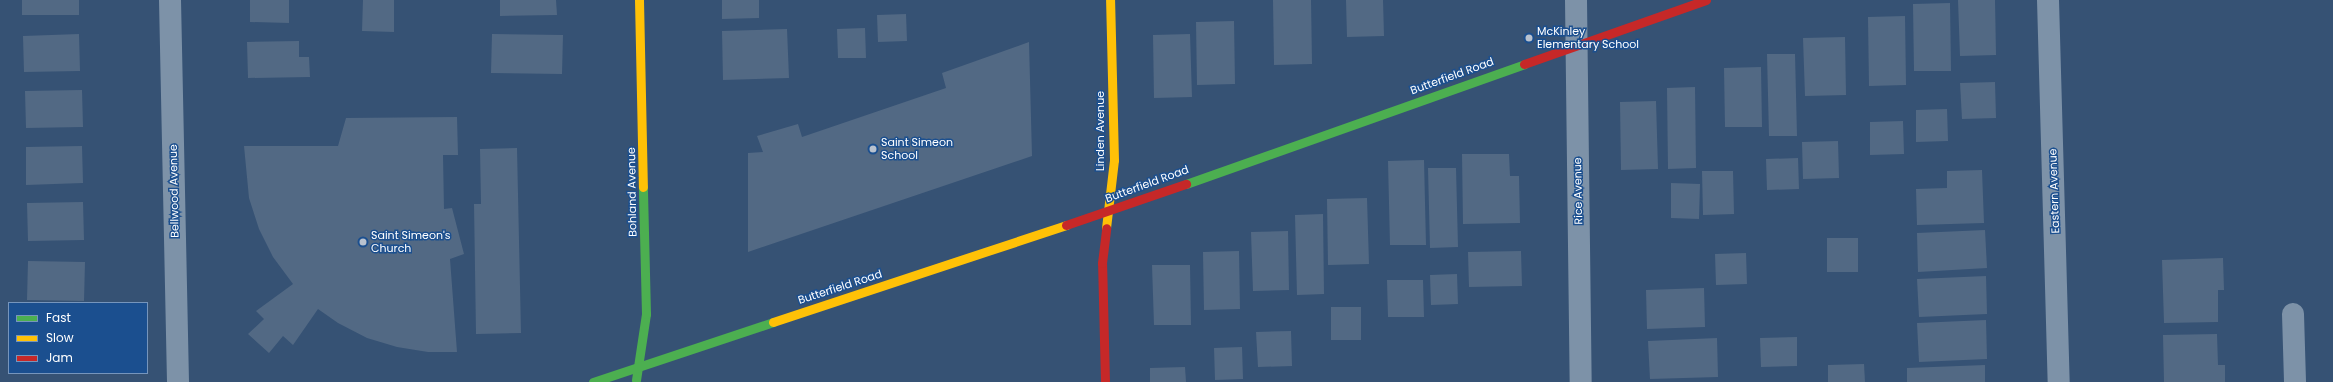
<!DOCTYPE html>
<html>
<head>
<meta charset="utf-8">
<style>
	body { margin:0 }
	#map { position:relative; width:2333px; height:382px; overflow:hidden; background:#365274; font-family:Poppins,sans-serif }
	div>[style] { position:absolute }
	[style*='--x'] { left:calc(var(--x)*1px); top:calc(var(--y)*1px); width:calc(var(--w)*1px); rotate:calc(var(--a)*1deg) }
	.building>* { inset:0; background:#526984 }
	.street>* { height:22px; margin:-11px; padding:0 11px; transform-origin:11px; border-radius:11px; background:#7d92a8 }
	.fast>* { height:9px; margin:-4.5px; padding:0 4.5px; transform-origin:4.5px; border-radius:4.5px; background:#4caf50 }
	.slow>* { height:9px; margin:-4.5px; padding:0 4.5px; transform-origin:4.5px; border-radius:4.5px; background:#ffc107 }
	.jam>* { height:9px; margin:-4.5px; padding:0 4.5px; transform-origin:4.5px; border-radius:4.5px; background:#c62828 }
	.dots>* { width:11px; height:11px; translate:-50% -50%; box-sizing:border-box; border:2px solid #1b4f8f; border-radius:50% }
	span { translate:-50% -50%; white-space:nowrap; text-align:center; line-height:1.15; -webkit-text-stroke:3px #1b4f8f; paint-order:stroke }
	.poi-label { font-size:11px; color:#fff }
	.left { translate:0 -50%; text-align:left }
	.street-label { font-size:11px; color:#fff }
	.legend { position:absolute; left:8px; top:302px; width:140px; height:72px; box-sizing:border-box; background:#1b4f8f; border:1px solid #7695bc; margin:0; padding:5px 7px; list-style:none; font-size:12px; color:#fff }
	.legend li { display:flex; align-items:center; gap:8px; height:20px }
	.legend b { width:20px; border:1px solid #7695bc }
</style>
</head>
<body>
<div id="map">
	<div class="building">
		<i style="clip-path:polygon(22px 0,79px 0,79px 15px,22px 15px)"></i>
		<i style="clip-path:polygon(250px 0,289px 0,289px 23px,250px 22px)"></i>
		<i style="clip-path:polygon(363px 0,394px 0,394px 32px,362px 31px)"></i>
		<i style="clip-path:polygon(500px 0,556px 0,557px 15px,500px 16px)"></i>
		<i style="clip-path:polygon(722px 0,759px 0,759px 18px,722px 19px)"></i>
		<i style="clip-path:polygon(1273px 0,1311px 0,1312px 64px,1274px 65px)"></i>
		<i style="clip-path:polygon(1346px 0,1383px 0,1384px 36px,1347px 37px)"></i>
		<i style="clip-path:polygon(1958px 0,1995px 0,1996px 55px,1960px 56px)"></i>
		<i style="clip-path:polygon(1950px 3px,1951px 71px,1914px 71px,1913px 4px)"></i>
		<i style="clip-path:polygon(906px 14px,907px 41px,878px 42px,877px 15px)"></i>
		<i style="clip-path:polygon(1905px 16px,1906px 85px,1869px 86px,1868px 17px)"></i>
		<i style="clip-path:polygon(1234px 21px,1235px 84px,1197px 85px,1196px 22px)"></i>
		<i style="clip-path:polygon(865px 28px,866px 58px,838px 58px,837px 29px)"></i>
		<i style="clip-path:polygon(787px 29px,789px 78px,723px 80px,722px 31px)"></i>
		<i style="clip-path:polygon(79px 34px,80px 71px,24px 72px,23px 36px)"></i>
		<i style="clip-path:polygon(492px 34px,563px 35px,562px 74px,491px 73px)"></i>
		<i style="clip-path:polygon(1190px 34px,1192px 97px,1154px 98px,1153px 35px)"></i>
		<i style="clip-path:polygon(1845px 37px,1846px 95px,1805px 96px,1803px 38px)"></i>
		<i style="clip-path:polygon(299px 41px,299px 57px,309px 57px,310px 77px,248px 78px,247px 42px)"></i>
		<i style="clip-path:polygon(1029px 42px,1032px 156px,748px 252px,748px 153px,763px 152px,757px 136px,798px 124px,802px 137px,946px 88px,942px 73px)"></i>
		<i style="clip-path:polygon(1767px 54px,1795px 54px,1797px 136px,1769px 136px)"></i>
		<i style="clip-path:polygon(1761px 67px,1762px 127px,1725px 127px,1724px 68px)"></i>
		<i style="clip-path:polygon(1995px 82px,1996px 118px,1962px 119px,1960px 83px)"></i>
		<i style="clip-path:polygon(1695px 87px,1696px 168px,1668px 169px,1667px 88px)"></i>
		<i style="clip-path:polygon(82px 90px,83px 127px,26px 128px,25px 91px)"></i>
		<i style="clip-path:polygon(1656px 101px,1658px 169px,1621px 170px,1620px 102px)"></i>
		<i style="clip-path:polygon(1947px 109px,1948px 141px,1916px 142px,1916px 110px)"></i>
		<i style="clip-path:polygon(457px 117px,458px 155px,443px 155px,444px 209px,452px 208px,464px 254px,450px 259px,457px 352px,428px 352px,397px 347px,367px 338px,338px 323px,318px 309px,293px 345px,283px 336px,269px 353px,248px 334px,264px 319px,256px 311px,293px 284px,273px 257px,259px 229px,249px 198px,244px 146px,338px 146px,346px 118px)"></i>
		<i style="clip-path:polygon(1903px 121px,1904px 154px,1870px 155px,1870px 122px)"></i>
		<i style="clip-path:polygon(1838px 141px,1839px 178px,1803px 179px,1802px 142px)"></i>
		<i style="clip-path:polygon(82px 146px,83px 183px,26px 185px,26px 147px)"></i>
		<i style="clip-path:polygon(517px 148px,521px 333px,476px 334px,474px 204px,481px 204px,480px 149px)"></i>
		<i style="clip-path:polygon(1462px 154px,1509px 154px,1510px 176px,1519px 176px,1520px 223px,1463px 224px)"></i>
		<i style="clip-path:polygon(1798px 158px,1799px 189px,1767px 190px,1766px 159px)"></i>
		<i style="clip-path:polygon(1424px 160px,1426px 245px,1390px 245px,1388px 161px)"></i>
		<i style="clip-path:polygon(1428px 168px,1456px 168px,1458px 247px,1430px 248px)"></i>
		<i style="clip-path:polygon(1982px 170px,1984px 223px,1917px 225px,1916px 189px,1947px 188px,1947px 171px)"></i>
		<i style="clip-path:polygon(1702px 171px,1733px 171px,1734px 214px,1703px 215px)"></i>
		<i style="clip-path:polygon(1671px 183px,1700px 184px,1699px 219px,1671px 218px)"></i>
		<i style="clip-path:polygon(1367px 198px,1369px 264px,1328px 265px,1327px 199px)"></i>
		<i style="clip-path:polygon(83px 202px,84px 240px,28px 241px,27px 203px)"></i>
		<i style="clip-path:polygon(1323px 214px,1324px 294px,1297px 295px,1295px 215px)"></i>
		<i style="clip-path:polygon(1985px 230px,1987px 268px,1918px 272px,1917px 233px)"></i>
		<i style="clip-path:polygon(1288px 231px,1289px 290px,1253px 291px,1251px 232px)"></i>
		<i style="clip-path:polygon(1827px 238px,1858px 238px,1858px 272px,1827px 272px)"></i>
		<i style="clip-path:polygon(1239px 251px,1240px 309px,1204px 310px,1203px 252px)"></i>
		<i style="clip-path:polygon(1521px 251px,1522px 286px,1469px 287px,1468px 252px)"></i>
		<i style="clip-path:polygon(1746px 253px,1747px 284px,1716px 285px,1715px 254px)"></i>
		<i style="clip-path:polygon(2223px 258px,2224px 290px,2218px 290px,2218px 322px,2164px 323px,2162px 260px)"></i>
		<i style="clip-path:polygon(28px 261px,85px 262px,84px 301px,27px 300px)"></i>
		<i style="clip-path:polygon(1152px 265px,1190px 265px,1191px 325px,1154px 325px)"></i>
		<i style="clip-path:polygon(1457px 274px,1458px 304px,1431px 305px,1430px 275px)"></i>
		<i style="clip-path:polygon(1986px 276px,1987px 314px,1919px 317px,1917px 279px)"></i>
		<i style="clip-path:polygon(1387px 280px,1423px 280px,1424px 317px,1388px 317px)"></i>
		<i style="clip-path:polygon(1704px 288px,1705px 327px,1647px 329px,1646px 290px)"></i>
		<i style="clip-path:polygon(1331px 307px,1361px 307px,1361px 340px,1331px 340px)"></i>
		<i style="clip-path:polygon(1986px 320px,1987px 359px,1919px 362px,1917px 323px)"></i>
		<i style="clip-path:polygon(1291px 331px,1292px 366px,1258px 367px,1256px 332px)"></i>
		<i style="clip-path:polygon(2217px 334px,2218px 365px,2225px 365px,2225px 382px,2164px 382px,2163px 335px)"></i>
		<i style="clip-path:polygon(1797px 337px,1797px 366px,1761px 367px,1760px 338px)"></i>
		<i style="clip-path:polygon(1717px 338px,1718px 377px,1650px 379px,1648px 341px)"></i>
		<i style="clip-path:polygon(1242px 347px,1243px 379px,1215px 380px,1214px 348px)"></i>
		<i style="clip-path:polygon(1864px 364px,1865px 382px,1828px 382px,1828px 365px)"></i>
		<i style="clip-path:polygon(1985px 365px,1985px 382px,1907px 382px,1907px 368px)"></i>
		<i style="clip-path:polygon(1185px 367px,1186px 382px,1150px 382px,1150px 368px)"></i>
	</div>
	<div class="street">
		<i style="--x:170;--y:0;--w:382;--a:88.8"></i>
		<i style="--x:1576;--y:0;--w:382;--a:89.3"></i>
		<i style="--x:2048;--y:0;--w:382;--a:88.4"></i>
		<i style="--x:2293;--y:314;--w:68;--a:88.3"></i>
	</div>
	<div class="fast">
		<i style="--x:1186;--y:184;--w:359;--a:-19.5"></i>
		<i style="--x:636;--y:380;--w:67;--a:-81.4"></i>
		<i style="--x:646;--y:314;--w:127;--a:-91.4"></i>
		<i style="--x:593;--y:382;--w:190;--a:-18.4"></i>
	</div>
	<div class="slow">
		<i style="--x:639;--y:0;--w:187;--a:88.8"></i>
		<i style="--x:1106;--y:228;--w:68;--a:-83.3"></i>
		<i style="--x:1114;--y:160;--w:160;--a:-91.4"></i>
		<i style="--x:773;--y:322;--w:309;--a:-18.3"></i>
	</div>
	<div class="jam">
		<i style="--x:1524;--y:64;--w:193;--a:-19.4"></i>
		<i style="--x:1066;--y:225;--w:127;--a:-18.9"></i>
		<i style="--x:1105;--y:382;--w:119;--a:-91.4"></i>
		<i style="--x:1102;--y:263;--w:35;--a:-83"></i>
	</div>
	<div class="dots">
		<i style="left:1529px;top:38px;background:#b9c2ce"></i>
		<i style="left:873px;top:149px;background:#b9c2ce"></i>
		<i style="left:363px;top:242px;background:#b9c2ce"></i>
	</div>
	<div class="poi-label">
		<span class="left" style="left:1537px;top:38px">McKinley<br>Elementary School</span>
		<span class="left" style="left:881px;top:149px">Saint Simeon<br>School</span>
		<span class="left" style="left:371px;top:242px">Saint Simeon's<br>Church</span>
	</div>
	<div class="street-label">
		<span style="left:1452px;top:76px;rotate:-20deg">Butterfield Road</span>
		<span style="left:1100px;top:131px;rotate:-90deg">Linden Avenue</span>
		<span style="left:1147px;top:184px;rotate:-20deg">Butterfield Road</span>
		<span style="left:174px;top:191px;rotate:-91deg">Bellwood Avenue</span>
		<span style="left:1578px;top:191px;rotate:-91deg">Rice Avenue</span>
		<span style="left:2054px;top:191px;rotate:-92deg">Eastern Avenue</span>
		<span style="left:632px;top:192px;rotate:-91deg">Bohland Avenue</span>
		<span style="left:840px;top:287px;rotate:-18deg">Butterfield Road</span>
	</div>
	<ul class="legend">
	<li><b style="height:5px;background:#4caf50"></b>Fast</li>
	<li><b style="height:5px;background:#ffc107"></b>Slow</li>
	<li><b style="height:5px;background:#c62828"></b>Jam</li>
	</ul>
</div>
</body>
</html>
